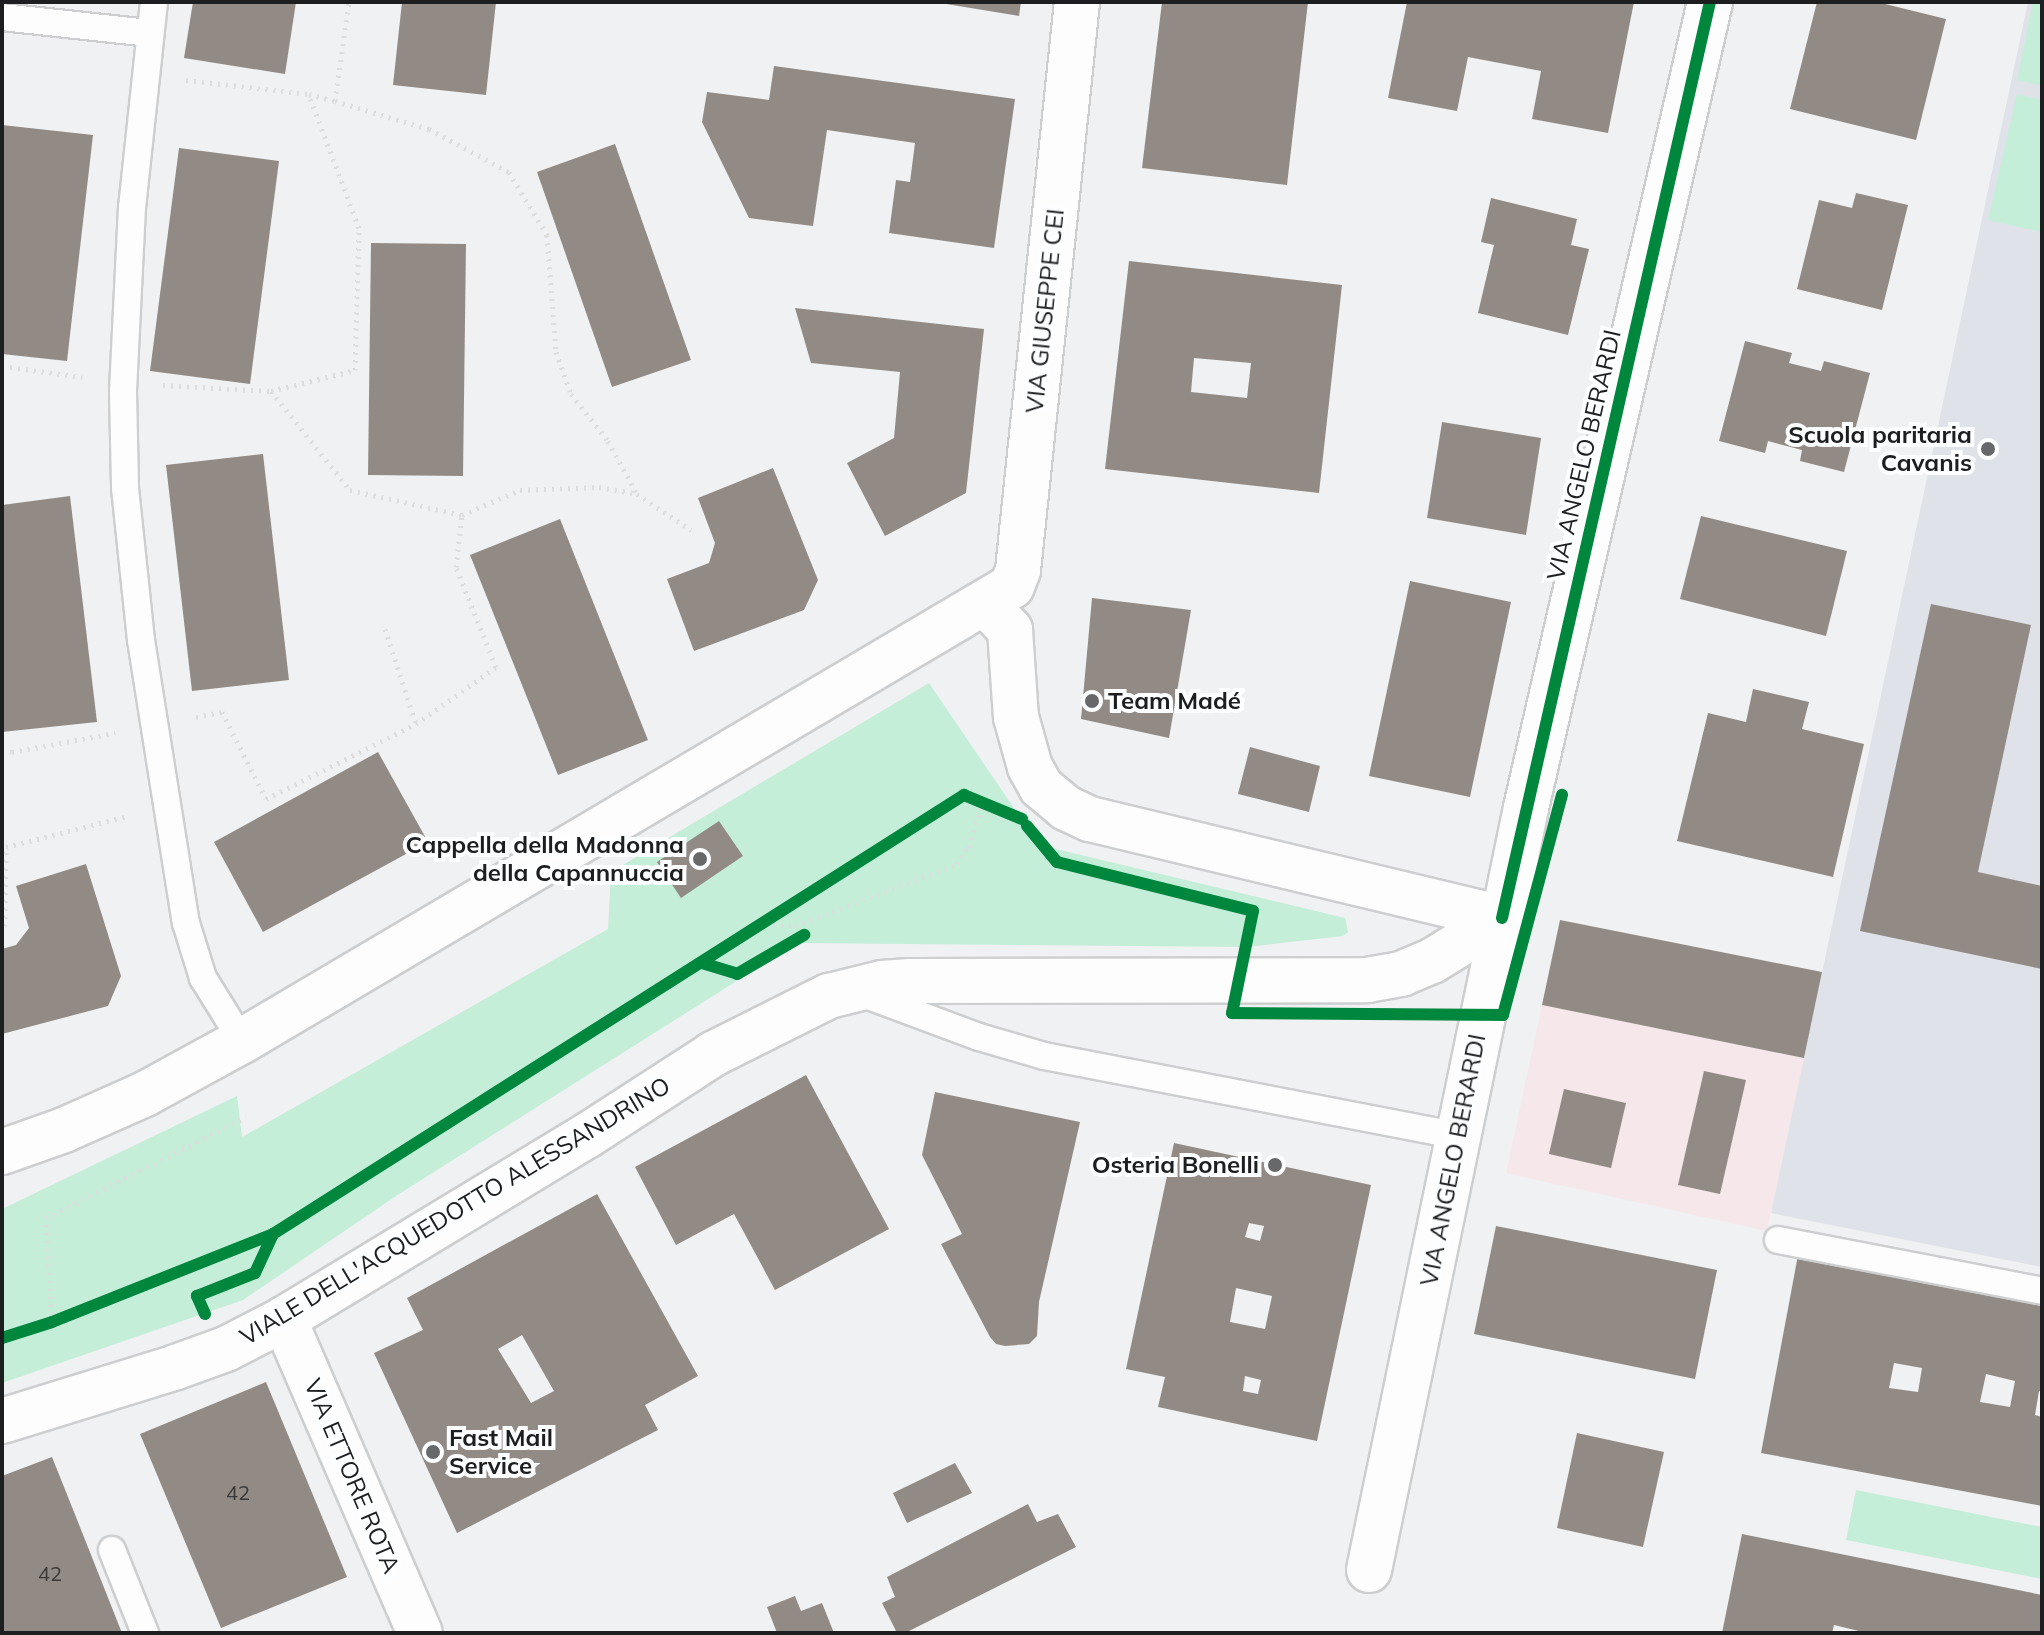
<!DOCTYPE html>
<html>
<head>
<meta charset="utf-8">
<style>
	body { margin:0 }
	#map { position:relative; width:2044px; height:1635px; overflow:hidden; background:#f0f1f3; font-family:Mulish,sans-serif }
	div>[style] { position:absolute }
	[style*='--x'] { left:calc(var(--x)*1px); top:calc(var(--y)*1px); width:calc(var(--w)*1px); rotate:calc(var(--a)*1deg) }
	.industrial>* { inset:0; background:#f6e7ea }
	.built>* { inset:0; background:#dfe2e8 }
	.green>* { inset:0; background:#c5eed9 }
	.building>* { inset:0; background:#928b85 }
	.path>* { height:5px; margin-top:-2.5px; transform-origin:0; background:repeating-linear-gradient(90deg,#ddddde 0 2px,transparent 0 8px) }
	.roads { filter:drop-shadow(2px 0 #cdcecf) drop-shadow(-2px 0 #cdcecf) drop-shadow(0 2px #cdcecf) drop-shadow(0 -2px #cdcecf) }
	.service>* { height:26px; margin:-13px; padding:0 13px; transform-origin:13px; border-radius:13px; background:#fdfdfd }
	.minor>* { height:44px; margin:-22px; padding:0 22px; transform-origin:22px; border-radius:22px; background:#fdfdfd }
	.cycleway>* { height:12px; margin:-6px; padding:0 6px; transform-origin:6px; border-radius:6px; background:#00873e }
	.dots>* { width:22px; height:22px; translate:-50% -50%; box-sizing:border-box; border:4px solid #fdfeff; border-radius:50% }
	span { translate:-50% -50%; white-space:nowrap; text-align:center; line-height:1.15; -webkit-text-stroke:8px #fdfeff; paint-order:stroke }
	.number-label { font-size:20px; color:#3a3938 }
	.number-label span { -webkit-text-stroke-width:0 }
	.street-label { font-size:24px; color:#1d1e1f }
	.poi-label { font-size:24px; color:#1d1e1f; font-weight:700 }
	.right { translate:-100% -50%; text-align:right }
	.left { translate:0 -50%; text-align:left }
	.frame { position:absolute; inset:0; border:4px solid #1d1e1f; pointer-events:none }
</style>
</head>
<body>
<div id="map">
	<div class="industrial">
		<i style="clip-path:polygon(1542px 1005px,1804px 1058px,1767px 1231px,1506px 1173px)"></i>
	</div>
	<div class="built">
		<i style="clip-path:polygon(2028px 2px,2042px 2px,2042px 1267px,1771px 1213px)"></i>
	</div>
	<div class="green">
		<i style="clip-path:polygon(2033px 2px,2042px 2px,2042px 86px,2017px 80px)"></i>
		<i style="clip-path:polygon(2017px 94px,2042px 100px,2042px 232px,1988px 220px)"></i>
		<i style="clip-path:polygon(929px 683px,1039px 845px,1345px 918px,1348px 932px,1343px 936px,1247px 947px,797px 943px,399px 1194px,243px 1300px,2px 1383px,2px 1209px,237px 1096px,242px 1137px,608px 929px,611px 872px)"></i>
		<i style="clip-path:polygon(1856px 1490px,2042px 1527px,2042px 1579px,1846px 1540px)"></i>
	</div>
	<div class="building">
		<i style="clip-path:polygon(193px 2px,296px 2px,285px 74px,184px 58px)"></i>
		<i style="clip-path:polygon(402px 2px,496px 2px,486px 95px,393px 85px)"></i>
		<i style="clip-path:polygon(934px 2px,1021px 2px,1019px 16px)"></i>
		<i style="clip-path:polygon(1162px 2px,1308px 2px,1287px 185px,1142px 168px)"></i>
		<i style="clip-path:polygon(1407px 2px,1634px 2px,1608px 133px,1532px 119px,1541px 71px,1468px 57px,1457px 111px,1388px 98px)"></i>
		<i style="clip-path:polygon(1817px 2px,1877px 2px,1946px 19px,1916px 140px,1790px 109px)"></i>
		<i style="clip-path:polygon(774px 66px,1015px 99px,994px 248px,889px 233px,896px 180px,910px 182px,915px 143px,827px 130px,813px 226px,749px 218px,702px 122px,707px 92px,769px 100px)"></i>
		<i style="clip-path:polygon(2px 125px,93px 135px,67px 361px,2px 354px)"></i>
		<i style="clip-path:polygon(615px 144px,691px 360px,612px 387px,537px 172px)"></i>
		<i style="clip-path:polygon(179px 148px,279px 161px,250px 384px,150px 371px)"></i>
		<i style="clip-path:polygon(1856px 193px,1908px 205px,1882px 310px,1797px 289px,1819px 200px,1852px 208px)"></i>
		<i style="clip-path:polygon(1491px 198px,1577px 219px,1571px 245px,1589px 249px,1568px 335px,1478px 313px,1494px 245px,1481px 242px)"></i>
		<i style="clip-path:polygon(371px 243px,466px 244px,463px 476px,368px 475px)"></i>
		<i style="clip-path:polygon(evenodd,1129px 261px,1342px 285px,1319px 493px,1105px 469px,1129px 261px,1194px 358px,1251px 363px,1247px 398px,1191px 392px,1194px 358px)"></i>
		<i style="clip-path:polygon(795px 308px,984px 329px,966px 493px,885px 536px,847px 463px,894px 438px,900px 372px,811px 363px)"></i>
		<i style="clip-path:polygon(1745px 341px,1792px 353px,1789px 363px,1821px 371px,1824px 361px,1870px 373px,1844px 472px,1800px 461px,1802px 450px,1768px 441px,1765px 453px,1719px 441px)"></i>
		<i style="clip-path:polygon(1442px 422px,1541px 438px,1526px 535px,1427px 518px)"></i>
		<i style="clip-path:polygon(263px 454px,289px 680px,192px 691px,166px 465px)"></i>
		<i style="clip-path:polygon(773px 468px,818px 580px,804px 610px,694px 651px,667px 579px,709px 563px,715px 543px,698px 498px)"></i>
		<i style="clip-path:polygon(70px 496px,97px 722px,2px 732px,2px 505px)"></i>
		<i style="clip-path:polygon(1701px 516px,1847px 551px,1826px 636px,1680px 599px)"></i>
		<i style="clip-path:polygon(560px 519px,648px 740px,558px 775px,470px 555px)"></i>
		<i style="clip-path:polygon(1410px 581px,1511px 602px,1470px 797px,1369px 776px)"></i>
		<i style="clip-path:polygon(1092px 598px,1191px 610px,1169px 738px,1081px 719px)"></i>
		<i style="clip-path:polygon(1931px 604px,2031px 625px,1978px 872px,2042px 886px,2042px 969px,1860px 931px)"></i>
		<i style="clip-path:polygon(1753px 689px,1809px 702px,1802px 729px,1864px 744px,1833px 877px,1677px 841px,1708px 713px,1746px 722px)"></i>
		<i style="clip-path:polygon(1250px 747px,1320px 766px,1309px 812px,1238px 794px)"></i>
		<i style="clip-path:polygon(378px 752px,428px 842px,263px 932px,214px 842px)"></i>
		<i style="clip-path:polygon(719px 821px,743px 856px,681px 898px,657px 862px)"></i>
		<i style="clip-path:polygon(86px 864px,121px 976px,108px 1006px,2px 1034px,2px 949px,16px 945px,29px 928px,16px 886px)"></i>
		<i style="clip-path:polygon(1560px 920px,1822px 972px,1804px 1058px,1542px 1005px)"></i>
		<i style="clip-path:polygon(1704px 1071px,1746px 1080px,1720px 1194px,1678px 1185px)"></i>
		<i style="clip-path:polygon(806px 1075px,889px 1229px,775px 1290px,734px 1214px,676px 1245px,635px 1167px)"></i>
		<i style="clip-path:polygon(1564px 1089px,1626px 1103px,1611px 1168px,1549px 1154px)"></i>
		<i style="clip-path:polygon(935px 1092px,1080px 1122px,1039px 1302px,1037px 1336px,1029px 1344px,1005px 1346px,996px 1344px,990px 1337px,941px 1244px,962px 1234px,922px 1155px)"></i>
		<i style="clip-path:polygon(evenodd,1174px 1143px,1371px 1185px,1317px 1441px,1158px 1407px,1165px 1377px,1126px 1369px,1174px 1143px,1249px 1223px,1264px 1226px,1260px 1241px,1245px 1237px,1249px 1223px,1174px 1143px,1236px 1288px,1272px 1296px,1265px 1329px,1230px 1322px,1236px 1288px,1174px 1143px,1245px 1376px,1261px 1380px,1258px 1394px,1243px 1391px,1245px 1376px)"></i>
		<i style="clip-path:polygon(evenodd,597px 1194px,698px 1376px,645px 1405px,658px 1430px,457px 1533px,374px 1353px,423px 1330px,407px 1298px,597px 1194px,522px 1335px,554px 1391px,531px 1403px,498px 1349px,522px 1335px)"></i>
		<i style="clip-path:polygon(1496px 1226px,1717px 1270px,1695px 1379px,1474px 1334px)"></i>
		<i style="clip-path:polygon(evenodd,1798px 1255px,2042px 1301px,2042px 1391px,2039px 1391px,2035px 1415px,2042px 1417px,2042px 1506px,1761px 1453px,1798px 1255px,1894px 1363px,1922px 1368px,1918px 1392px,1889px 1388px,1894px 1363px,1798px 1255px,1986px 1374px,2015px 1381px,2010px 1407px,1980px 1402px,1986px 1374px)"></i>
		<i style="clip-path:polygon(266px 1382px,347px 1577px,221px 1628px,140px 1434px)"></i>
		<i style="clip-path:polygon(1577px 1433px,1664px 1452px,1643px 1547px,1557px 1528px)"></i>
		<i style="clip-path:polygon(52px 1457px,74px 1512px,122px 1633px,2px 1633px,2px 1476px)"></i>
		<i style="clip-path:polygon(955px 1463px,972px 1493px,907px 1523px,893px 1493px)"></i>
		<i style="clip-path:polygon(1028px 1504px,1037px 1522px,1058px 1514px,1076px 1547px,905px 1633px,897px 1633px,882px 1603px,895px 1597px,887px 1577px)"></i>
		<i style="clip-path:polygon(1742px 1534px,2042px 1595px,2042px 1633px,1867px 1633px,1834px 1625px,1832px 1633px,1722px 1633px)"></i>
		<i style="clip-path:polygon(795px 1596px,801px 1611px,822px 1603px,834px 1633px,777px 1633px,767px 1607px)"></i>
	</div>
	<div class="path">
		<i style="--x:186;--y:80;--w:124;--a:6.5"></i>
		<i style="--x:309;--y:94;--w:27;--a:15"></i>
		<i style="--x:335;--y:101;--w:98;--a:16.6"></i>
		<i style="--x:429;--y:129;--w:91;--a:28.3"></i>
		<i style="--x:509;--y:172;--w:74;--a:58.9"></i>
		<i style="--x:547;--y:235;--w:117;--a:85.6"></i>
		<i style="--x:556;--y:352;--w:45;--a:70.3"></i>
		<i style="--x:571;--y:394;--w:60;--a:51.8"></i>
		<i style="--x:608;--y:441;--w:60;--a:61.3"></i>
		<i style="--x:335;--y:101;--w:100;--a:-82"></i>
		<i style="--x:2;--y:366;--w:81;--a:7.8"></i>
		<i style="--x:163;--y:385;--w:108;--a:3.2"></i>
		<i style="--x:271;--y:391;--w:127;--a:51.4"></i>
		<i style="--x:350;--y:490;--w:115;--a:12.6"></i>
		<i style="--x:462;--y:515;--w:63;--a:-23.3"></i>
		<i style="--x:520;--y:490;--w:79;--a:-2.2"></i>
		<i style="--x:599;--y:487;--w:39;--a:10"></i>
		<i style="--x:637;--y:494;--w:65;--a:33.7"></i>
		<i style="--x:271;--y:391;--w:87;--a:-14"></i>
		<i style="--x:355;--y:370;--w:142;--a:-88.4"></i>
		<i style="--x:359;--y:228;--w:142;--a:-110.6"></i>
		<i style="--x:385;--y:629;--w:100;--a:71.9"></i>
		<i style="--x:196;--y:717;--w:26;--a:-11"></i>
		<i style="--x:222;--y:712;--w:97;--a:63.2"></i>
		<i style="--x:266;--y:799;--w:168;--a:-26.6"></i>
		<i style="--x:416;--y:724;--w:98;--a:-35.5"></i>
		<i style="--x:496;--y:667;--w:108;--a:-111.8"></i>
		<i style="--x:456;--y:567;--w:52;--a:-83.4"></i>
		<i style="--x:2;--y:750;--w:10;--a:11"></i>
		<i style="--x:12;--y:752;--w:105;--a:-10.5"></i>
		<i style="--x:765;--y:923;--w:30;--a:6"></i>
		<i style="--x:795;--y:926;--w:173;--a:-20.9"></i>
		<i style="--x:957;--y:864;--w:20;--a:-57"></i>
		<i style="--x:968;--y:847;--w:46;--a:-71.2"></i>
		<i style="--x:5;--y:926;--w:79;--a:-89.3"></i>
		<i style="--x:6;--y:847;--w:126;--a:-14.3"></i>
		<i style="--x:52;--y:1322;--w:104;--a:-93.3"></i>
		<i style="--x:46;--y:1218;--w:224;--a:-26.8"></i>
	</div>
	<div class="roads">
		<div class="service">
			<i style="--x:154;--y:2;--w:206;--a:96.1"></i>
			<i style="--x:132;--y:207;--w:184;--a:92.8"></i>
			<i style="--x:123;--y:391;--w:97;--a:88.8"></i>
			<i style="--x:125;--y:488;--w:153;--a:84"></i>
			<i style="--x:141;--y:640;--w:287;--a:81"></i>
			<i style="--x:186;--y:923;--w:58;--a:72.8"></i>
			<i style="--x:203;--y:978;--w:74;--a:58.2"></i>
			<i style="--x:2;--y:17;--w:149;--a:6.2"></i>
			<i style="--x:858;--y:992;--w:129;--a:20.4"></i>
			<i style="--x:979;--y:1037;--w:68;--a:16.3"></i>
			<i style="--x:1044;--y:1056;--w:422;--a:10.9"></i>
			<i style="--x:1778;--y:1240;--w:269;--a:10.9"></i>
			<i style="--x:112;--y:1550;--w:89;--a:68.3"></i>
		</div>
		<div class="minor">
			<i style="--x:985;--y:603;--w:37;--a:47"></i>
			<i style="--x:1010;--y:630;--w:87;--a:86.1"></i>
			<i style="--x:1016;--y:717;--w:52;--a:74.4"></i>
			<i style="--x:1030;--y:767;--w:23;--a:61"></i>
			<i style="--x:1041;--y:787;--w:33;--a:40"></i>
			<i style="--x:1066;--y:808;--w:26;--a:25"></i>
			<i style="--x:1090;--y:819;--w:424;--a:13.5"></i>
			<i style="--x:2;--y:1152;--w:66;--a:-19.5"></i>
			<i style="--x:64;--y:1130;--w:89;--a:-24"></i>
			<i style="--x:145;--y:1094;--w:111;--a:-28.7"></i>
			<i style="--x:242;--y:1041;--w:894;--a:-30.58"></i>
			<i style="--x:1012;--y:586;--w:17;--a:-69"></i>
			<i style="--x:1018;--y:570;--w:571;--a:-84.07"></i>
			<i style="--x:284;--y:1319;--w:342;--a:66.6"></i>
			<i style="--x:2;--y:1421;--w:182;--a:-17.2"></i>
			<i style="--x:176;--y:1367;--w:53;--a:-19.8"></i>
			<i style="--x:226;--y:1349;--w:65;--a:-27.3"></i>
			<i style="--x:284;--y:1319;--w:355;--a:-31.2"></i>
			<i style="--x:588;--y:1135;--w:149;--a:-32.9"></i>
			<i style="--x:713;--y:1054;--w:130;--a:-26.6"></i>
			<i style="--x:829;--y:996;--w:55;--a:-13.8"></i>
			<i style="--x:882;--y:983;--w:28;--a:-4"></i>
			<i style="--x:910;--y:981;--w:457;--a:-0.1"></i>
			<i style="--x:1367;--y:980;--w:35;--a:-10"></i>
			<i style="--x:1401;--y:974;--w:34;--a:-23"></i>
			<i style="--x:1432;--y:961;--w:82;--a:-31.6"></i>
			<i style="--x:1369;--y:1570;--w:778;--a:-78.36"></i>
			<i style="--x:1526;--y:808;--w:827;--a:-77.14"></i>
		</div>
	</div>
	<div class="cycleway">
		<i style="--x:1027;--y:826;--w:47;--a:50.2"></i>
		<i style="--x:1057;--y:862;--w:202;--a:14"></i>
		<i style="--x:1253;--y:911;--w:104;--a:101.6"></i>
		<i style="--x:1232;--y:1013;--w:271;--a:0.4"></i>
		<i style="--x:1503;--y:1015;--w:228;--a:-75"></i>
		<i style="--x:1502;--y:918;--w:939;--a:-77.21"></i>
		<i style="--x:702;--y:963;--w:37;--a:17"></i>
		<i style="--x:737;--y:974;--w:78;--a:-30.2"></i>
		<i style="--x:205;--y:1314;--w:20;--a:-114"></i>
		<i style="--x:197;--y:1296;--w:62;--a:-21.6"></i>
		<i style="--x:255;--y:1273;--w:43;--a:-65.2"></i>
		<i style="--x:2;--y:1338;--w:52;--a:-17.7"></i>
		<i style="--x:52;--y:1322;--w:238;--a:-21.7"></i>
		<i style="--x:273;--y:1234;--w:819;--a:-32.43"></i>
		<i style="--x:964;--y:795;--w:63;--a:22.5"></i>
	</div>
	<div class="dots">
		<i style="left:1988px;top:449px;background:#676869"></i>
		<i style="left:1092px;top:701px;background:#676869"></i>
		<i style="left:700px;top:859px;background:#676869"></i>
		<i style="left:1275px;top:1165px;background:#676869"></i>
		<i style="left:433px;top:1452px;background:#676869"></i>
	</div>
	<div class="number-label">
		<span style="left:238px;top:1492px">42</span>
		<span style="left:50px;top:1573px">42</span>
	</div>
	<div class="street-label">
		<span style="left:1045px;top:311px;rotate:-84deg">VIA GIUSEPPE CEI</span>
		<span style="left:1584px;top:455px;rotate:-77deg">VIA ANGELO BERARDI</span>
		<span style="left:1453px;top:1160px;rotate:-79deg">VIA ANGELO BERARDI</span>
		<span style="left:455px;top:1211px;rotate:-31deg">VIALE DELL'ACQUEDOTTO ALESSANDRINO</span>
		<span style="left:352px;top:1476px;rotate:67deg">VIA ETTORE ROTA</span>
	</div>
	<div class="poi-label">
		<span class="right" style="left:1972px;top:449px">Scuola paritaria<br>Cavanis</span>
		<span class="left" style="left:1108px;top:701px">Team Madé</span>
		<span class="right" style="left:684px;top:859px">Cappella della Madonna<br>della Capannuccia</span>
		<span class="right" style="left:1259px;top:1165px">Osteria Bonelli</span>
		<span class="left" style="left:449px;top:1452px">Fast Mail<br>Service</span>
	</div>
	<div class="frame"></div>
</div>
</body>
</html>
